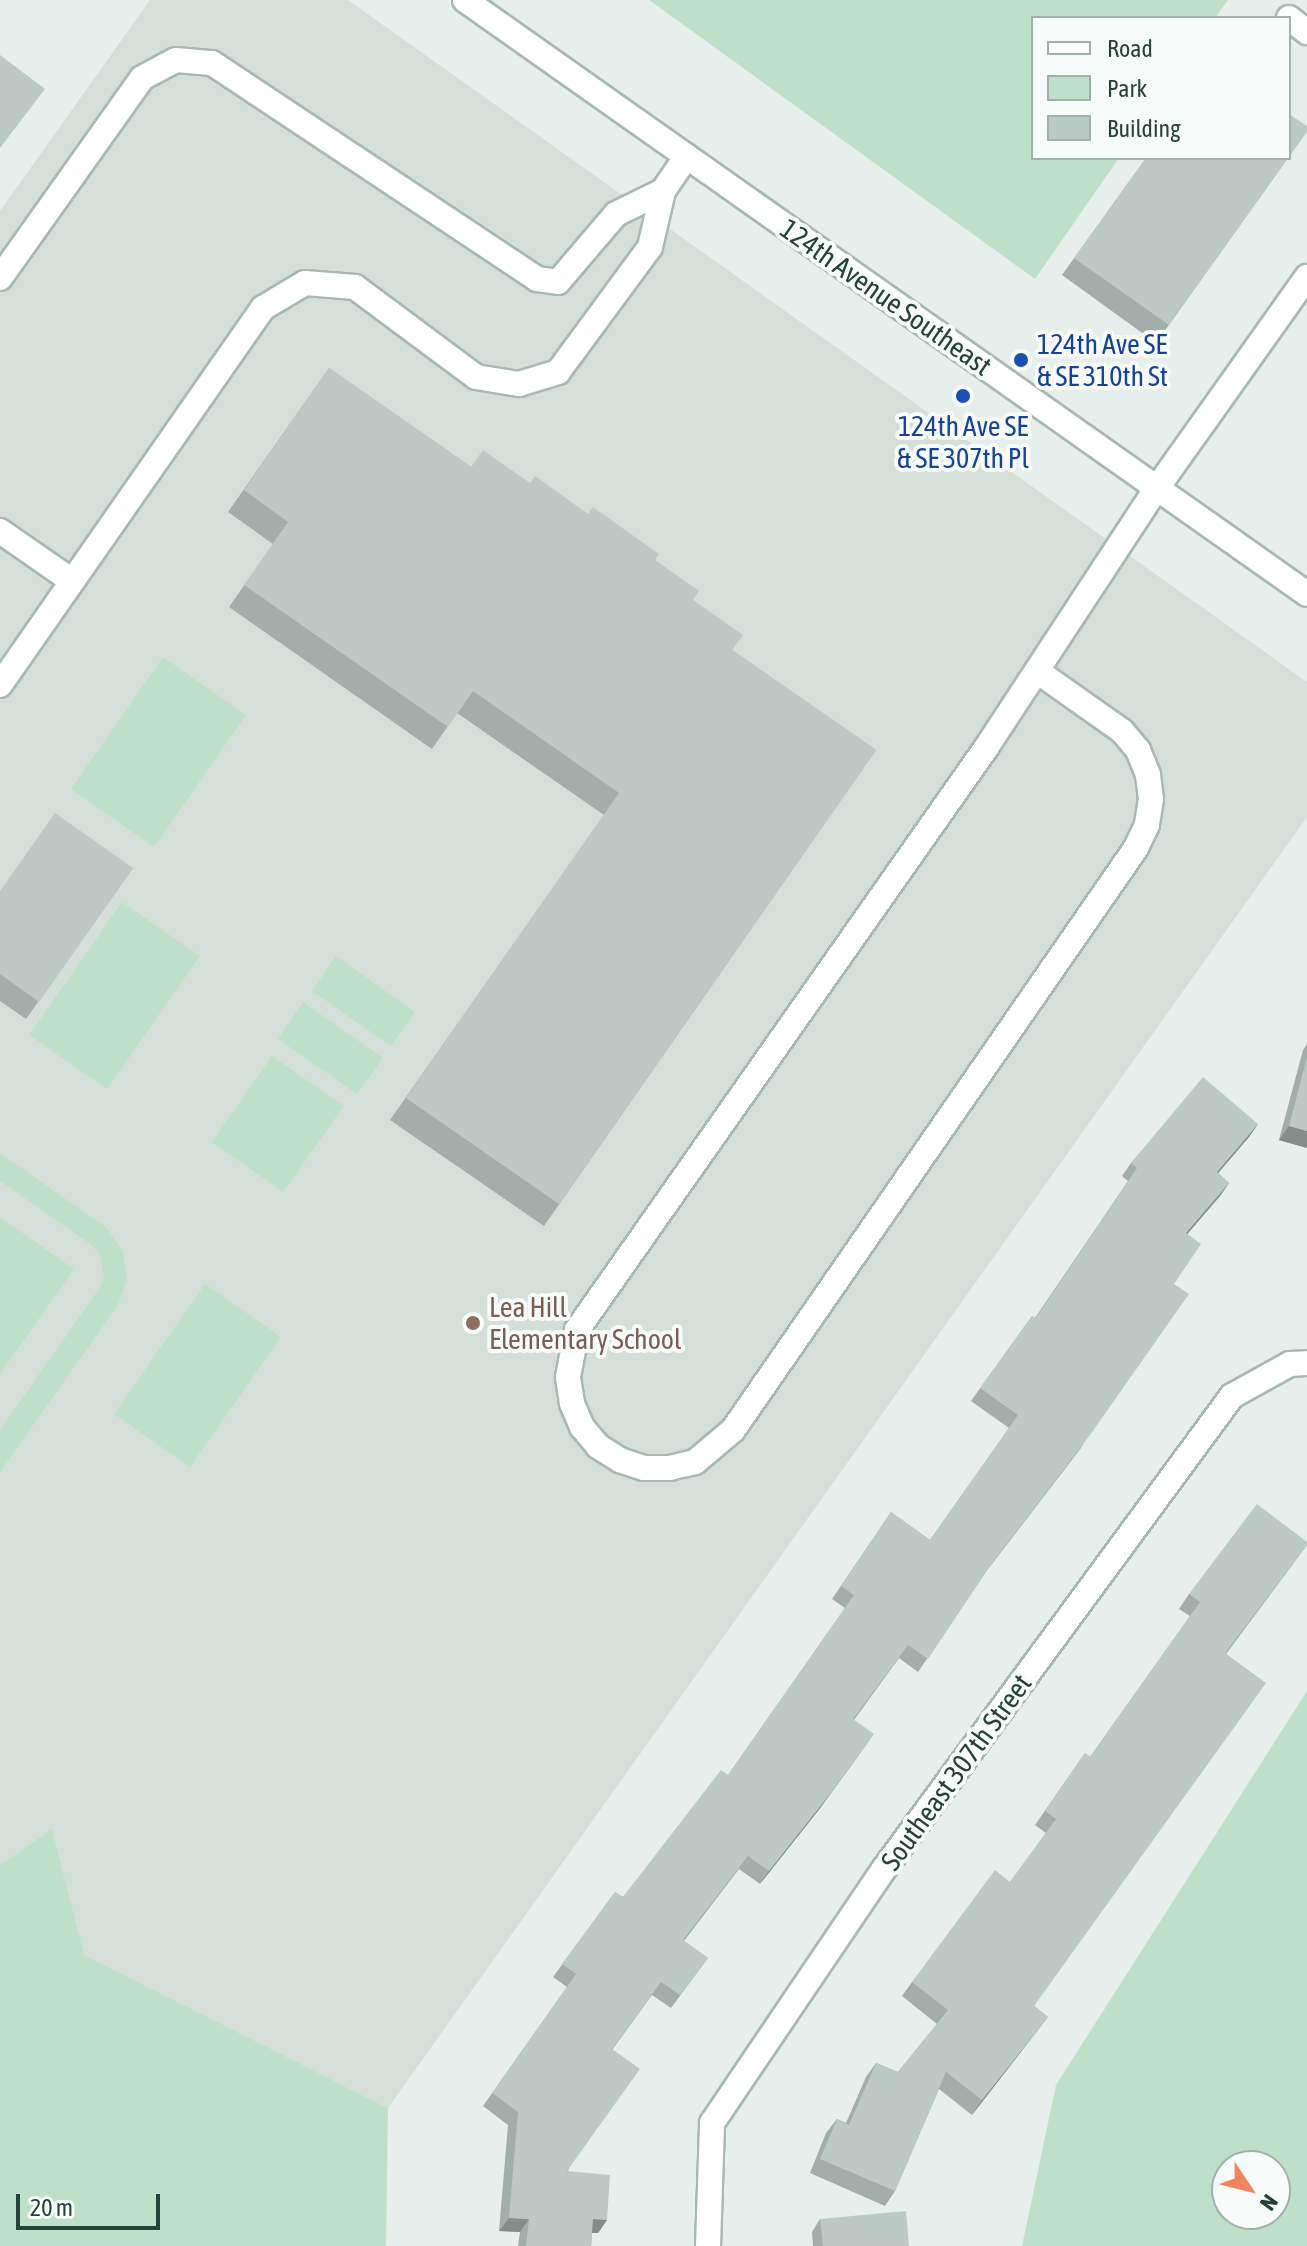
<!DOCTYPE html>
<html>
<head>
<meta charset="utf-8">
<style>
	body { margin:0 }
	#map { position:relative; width:1307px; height:2246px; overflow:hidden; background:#e6efeb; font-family:"Asap Condensed",sans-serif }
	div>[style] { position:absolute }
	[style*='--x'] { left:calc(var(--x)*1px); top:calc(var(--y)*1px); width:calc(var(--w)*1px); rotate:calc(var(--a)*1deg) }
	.built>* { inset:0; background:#d4dfda }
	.green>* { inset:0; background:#bfe0c8 }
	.roads { filter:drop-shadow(2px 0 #a8b8b2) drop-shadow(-2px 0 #a8b8b2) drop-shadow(0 2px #a8b8b2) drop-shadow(0 -2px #a8b8b2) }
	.service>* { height:24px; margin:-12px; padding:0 12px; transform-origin:12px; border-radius:12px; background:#fff }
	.minor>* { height:24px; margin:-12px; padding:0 12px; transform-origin:12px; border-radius:12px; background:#fff }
	.tertiary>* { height:24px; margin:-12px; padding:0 12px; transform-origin:12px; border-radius:12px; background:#fff }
	.wall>* { inset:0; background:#a1aea9 }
	.shaded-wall>* { inset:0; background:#838d89 }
	.building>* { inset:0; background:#bbcac4 }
	.dots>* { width:22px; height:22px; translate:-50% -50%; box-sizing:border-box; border:4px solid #f7fbf9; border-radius:50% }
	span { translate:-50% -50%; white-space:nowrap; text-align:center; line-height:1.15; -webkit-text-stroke:8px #f7fbf9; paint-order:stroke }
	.street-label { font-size:28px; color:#24423a }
	.transit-label { font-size:28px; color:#164399 }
	.left { translate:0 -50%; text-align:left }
	.education-label { font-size:28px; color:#785e54 }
	.legend { position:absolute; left:1031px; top:16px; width:260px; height:144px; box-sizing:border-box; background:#f7fbf9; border:2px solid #a3b1ad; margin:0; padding:10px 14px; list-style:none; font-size:24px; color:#24423a }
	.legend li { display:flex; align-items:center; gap:16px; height:40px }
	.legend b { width:40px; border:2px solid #a3b1ad }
	.north { position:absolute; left:1211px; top:2150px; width:80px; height:80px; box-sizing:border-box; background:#f7fbf9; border:2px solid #a3b1ad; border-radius:50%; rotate:125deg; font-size:22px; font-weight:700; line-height:32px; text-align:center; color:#24423a }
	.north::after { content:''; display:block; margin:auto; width:28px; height:36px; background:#f4845f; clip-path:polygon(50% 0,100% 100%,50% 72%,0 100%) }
	.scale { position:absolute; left:16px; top:2194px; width:144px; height:36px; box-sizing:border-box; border:4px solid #24423a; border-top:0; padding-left:10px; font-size:24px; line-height:28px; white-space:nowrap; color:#24423a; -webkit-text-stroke:6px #f7fbf9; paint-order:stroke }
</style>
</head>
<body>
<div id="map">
	<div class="built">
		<i style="clip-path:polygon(150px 0,348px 0,1307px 682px,1307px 817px,388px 2108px,83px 1955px,52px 1830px,0 1865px,0 211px)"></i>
	</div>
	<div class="green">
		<i style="clip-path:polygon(649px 0,1228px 0,1215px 18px,1033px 18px,1033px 158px,1119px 158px,1035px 279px)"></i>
		<i style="clip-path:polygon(163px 657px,246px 715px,154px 847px,71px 789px)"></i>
		<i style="clip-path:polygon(122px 902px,200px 956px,107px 1089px,29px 1035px)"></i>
		<i style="clip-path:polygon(336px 956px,415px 1012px,391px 1046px,312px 991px)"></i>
		<i style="clip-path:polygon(303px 1002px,383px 1058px,357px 1094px,278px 1039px)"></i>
		<i style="clip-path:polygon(272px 1056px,344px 1106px,283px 1192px,212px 1142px)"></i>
		<i style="clip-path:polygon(0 1153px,107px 1228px,123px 1252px,127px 1280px,118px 1305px,0 1472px,0 1430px,101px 1286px,104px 1276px,99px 1253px,89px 1243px,0 1181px)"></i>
		<i style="clip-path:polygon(0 1217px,74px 1269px,0 1374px)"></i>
		<i style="clip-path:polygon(205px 1284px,281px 1337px,190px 1467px,114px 1414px)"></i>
		<i style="clip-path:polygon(evenodd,1307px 1691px,1307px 2246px,1022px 2246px,1056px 2085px,1307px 1691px,1227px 2166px,1275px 2166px,1275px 2214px,1227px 2214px,1227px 2166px)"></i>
		<i style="clip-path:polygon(52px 1829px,84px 1955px,388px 2108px,386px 2246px,0 2246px,0 1865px)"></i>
	</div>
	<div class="roads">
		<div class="service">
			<i style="--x:1289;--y:18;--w:23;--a:38"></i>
			<i style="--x:0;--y:278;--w:245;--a:-54.6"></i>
			<i style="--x:142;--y:78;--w:38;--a:-28"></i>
			<i style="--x:176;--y:60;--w:36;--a:5"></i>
			<i style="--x:212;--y:63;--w:390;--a:33.6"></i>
			<i style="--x:537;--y:279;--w:21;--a:8"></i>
			<i style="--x:558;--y:282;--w:89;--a:-49.5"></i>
			<i style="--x:616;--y:214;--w:52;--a:-26.1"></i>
			<i style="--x:0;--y:531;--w:88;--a:34.8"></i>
			<i style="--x:1037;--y:671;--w:104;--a:35.2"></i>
			<i style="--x:1122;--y:731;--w:25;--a:50"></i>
			<i style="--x:1138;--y:750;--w:27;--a:68"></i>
			<i style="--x:1148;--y:775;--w:24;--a:83"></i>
			<i style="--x:1151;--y:799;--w:26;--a:99"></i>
			<i style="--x:1147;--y:825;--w:25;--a:116"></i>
			<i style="--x:1136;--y:848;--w:708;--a:124.7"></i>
			<i style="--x:733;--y:1430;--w:50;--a:139.9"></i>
			<i style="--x:695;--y:1462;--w:26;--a:167"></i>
			<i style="--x:670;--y:1468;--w:26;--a:180"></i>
			<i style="--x:644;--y:1468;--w:25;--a:-162"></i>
			<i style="--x:620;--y:1460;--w:26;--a:-148"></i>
			<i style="--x:598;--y:1446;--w:25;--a:-130"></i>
			<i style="--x:582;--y:1427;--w:26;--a:-113"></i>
			<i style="--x:572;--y:1403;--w:26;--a:-99"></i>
			<i style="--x:568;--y:1377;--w:48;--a:-79.2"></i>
			<i style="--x:577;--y:1330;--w:711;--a:-54.9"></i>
			<i style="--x:986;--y:748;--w:311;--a:-56.7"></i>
			<i style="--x:0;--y:685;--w:460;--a:-55.1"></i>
			<i style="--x:263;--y:308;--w:49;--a:-30.8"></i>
			<i style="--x:305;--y:283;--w:50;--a:4.6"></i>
			<i style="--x:355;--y:287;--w:151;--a:36.6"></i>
			<i style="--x:476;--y:377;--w:44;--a:9.2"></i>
			<i style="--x:519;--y:384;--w:41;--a:-17.1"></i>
			<i style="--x:558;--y:372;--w:155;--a:-53.6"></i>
			<i style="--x:650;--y:247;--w:57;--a:-76.9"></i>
			<i style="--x:663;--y:191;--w:42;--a:-55.6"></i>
		</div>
		<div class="minor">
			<i style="--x:1157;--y:488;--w:259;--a:-54.6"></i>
			<i style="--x:708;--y:2246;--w:123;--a:-88.1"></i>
			<i style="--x:712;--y:2123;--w:307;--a:-55.9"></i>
			<i style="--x:884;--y:1869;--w:587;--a:-53.66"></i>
			<i style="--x:1232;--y:1396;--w:66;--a:-28.9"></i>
			<i style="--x:1290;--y:1364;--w:17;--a:-3"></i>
		</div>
		<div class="tertiary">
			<i style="--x:465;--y:0;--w:1030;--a:35.2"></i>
		</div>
	</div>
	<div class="wall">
		<i style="clip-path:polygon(1146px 158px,1288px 158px,1156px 343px,1062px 275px)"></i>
		<i style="clip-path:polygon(329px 368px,471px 467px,530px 483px,655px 560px,693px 600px,732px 650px,876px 750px,544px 1226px,390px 1120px,604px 815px,457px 713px,432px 749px,229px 607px,273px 544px,228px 512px)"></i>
		<i style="clip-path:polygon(133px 868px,26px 1019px,0 1001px,0 891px)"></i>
		<i style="clip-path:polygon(1307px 1044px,1307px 1148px,1279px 1140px,1303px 1050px)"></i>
		<i style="clip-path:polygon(1258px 1124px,1249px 1137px,1218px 1173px,1229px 1183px,1220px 1196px,1187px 1234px,1174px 1284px,1081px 1448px,985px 1573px,918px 1672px,899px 1658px,854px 1720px,821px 1807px,760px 1884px,739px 1869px,684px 1941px,708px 1958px,671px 2008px,652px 1995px,612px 2050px,568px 2171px,607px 2220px,598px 2233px,592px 2233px,591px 2246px,518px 2246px,520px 2232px,499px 2231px,508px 2125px,483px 2106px,567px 1987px,553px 1977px,615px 1892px,623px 1897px,728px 1775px,845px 1608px,832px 1599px,891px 1512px,930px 1540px,1009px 1428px,971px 1401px,1032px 1316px,1035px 1318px,1128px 1181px,1122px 1176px,1131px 1163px)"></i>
		<i style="clip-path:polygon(1307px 1545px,1226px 1654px,1034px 2006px,1048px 2017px,972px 2115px,939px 2089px,895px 2191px,885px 2206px,810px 2173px,826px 2133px,837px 2119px,846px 2123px,866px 2077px,876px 2063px,898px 2072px,937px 2024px,902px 1996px,912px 1982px,1010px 1882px,1046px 1833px,1035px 1825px,1085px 1753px,1090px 1757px,1190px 1616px,1179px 1609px,1189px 1594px)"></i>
		<i style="clip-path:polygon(820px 2219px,909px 2246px,813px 2246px,812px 2232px)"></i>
	</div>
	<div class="shaded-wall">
		<i style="clip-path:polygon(1258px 1124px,1249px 1137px,1208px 1185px,1217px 1172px)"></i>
		<i style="clip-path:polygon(1289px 1126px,1307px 1131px,1307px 1148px,1279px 1140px)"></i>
		<i style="clip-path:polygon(1229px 1183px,1220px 1196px,1177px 1246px,1186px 1233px)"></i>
		<i style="clip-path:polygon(874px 1734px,821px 1807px,760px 1884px,769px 1871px)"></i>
		<i style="clip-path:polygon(1048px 2017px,1037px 2031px,972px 2115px,982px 2100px)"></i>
		<i style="clip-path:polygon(509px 2218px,529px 2219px,520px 2232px,499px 2231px)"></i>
		<i style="clip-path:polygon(593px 2219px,607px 2220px,598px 2233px,584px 2232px)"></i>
	</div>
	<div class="building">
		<i style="clip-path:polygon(0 55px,45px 89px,0 148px)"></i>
		<i style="clip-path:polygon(1289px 114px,1307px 126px,1307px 132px,1289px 157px)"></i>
		<i style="clip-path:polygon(1146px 158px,1288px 158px,1169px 325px,1074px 258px)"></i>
		<i style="clip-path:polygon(329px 368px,471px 467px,483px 450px,530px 483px,535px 476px,588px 514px,593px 507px,659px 554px,655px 560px,699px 591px,693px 600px,743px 635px,732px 650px,876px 750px,559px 1204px,406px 1098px,619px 793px,473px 691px,448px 727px,244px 585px,288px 522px,244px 490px)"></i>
		<i style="clip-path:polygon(55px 813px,133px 868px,39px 1002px,0 974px,0 891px)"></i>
		<i style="clip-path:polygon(1307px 1057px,1307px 1131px,1289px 1126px)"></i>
		<i style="clip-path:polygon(1203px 1077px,1258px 1124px,1217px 1172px,1229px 1183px,1186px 1233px,1201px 1244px,1174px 1284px,1189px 1294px,1090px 1435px,992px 1563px,928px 1659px,908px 1645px,853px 1719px,874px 1734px,830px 1794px,769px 1871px,748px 1856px,683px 1940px,708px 1958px,680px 1995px,661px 1982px,612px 2049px,640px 2069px,567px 2171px,610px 2175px,607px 2220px,593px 2219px,591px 2246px,526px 2246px,529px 2219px,509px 2218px,518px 2112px,492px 2093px,576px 1974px,562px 1964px,615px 1892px,623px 1897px,721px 1770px,728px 1775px,854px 1595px,841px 1586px,891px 1512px,930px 1540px,1018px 1415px,980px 1388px,1032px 1316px,1036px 1318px,1137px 1168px,1131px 1163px)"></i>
		<i style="clip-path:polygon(1257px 1504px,1307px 1542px,1307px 1545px,1225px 1653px,1266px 1683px,1034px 2006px,1048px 2017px,982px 2100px,946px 2072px,895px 2191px,820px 2159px,837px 2119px,849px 2125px,876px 2063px,898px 2072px,948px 2010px,912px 1982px,995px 1870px,1010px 1882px,1056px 1819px,1045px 1811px,1085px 1753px,1090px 1757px,1200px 1602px,1189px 1594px)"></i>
		<i style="clip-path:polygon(906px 2211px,909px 2246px,823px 2246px,820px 2219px)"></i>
	</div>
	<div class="dots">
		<i style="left:1021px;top:360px;background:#1a4fb4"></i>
		<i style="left:963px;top:396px;background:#1a4fb4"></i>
		<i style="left:473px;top:1323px;background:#8d6e63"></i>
	</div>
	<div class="street-label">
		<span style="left:886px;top:297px;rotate:35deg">124th Avenue Southeast</span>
		<span style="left:956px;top:1772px;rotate:-54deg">Southeast 307th Street</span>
	</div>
	<div class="transit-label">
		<span class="left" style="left:1037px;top:360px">124th Ave SE<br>&amp; SE 310th St</span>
		<span style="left:963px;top:442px">124th Ave SE<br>&amp; SE 307th Pl</span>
	</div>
	<div class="education-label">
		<span class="left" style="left:489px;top:1323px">Lea Hill<br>Elementary School</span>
	</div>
	<ul class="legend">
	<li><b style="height:10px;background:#fff"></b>Road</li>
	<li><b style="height:22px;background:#bfe0c8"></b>Park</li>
	<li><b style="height:22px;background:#bbcac4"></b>Building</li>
	</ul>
	<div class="north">N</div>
	<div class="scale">20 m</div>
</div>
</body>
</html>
